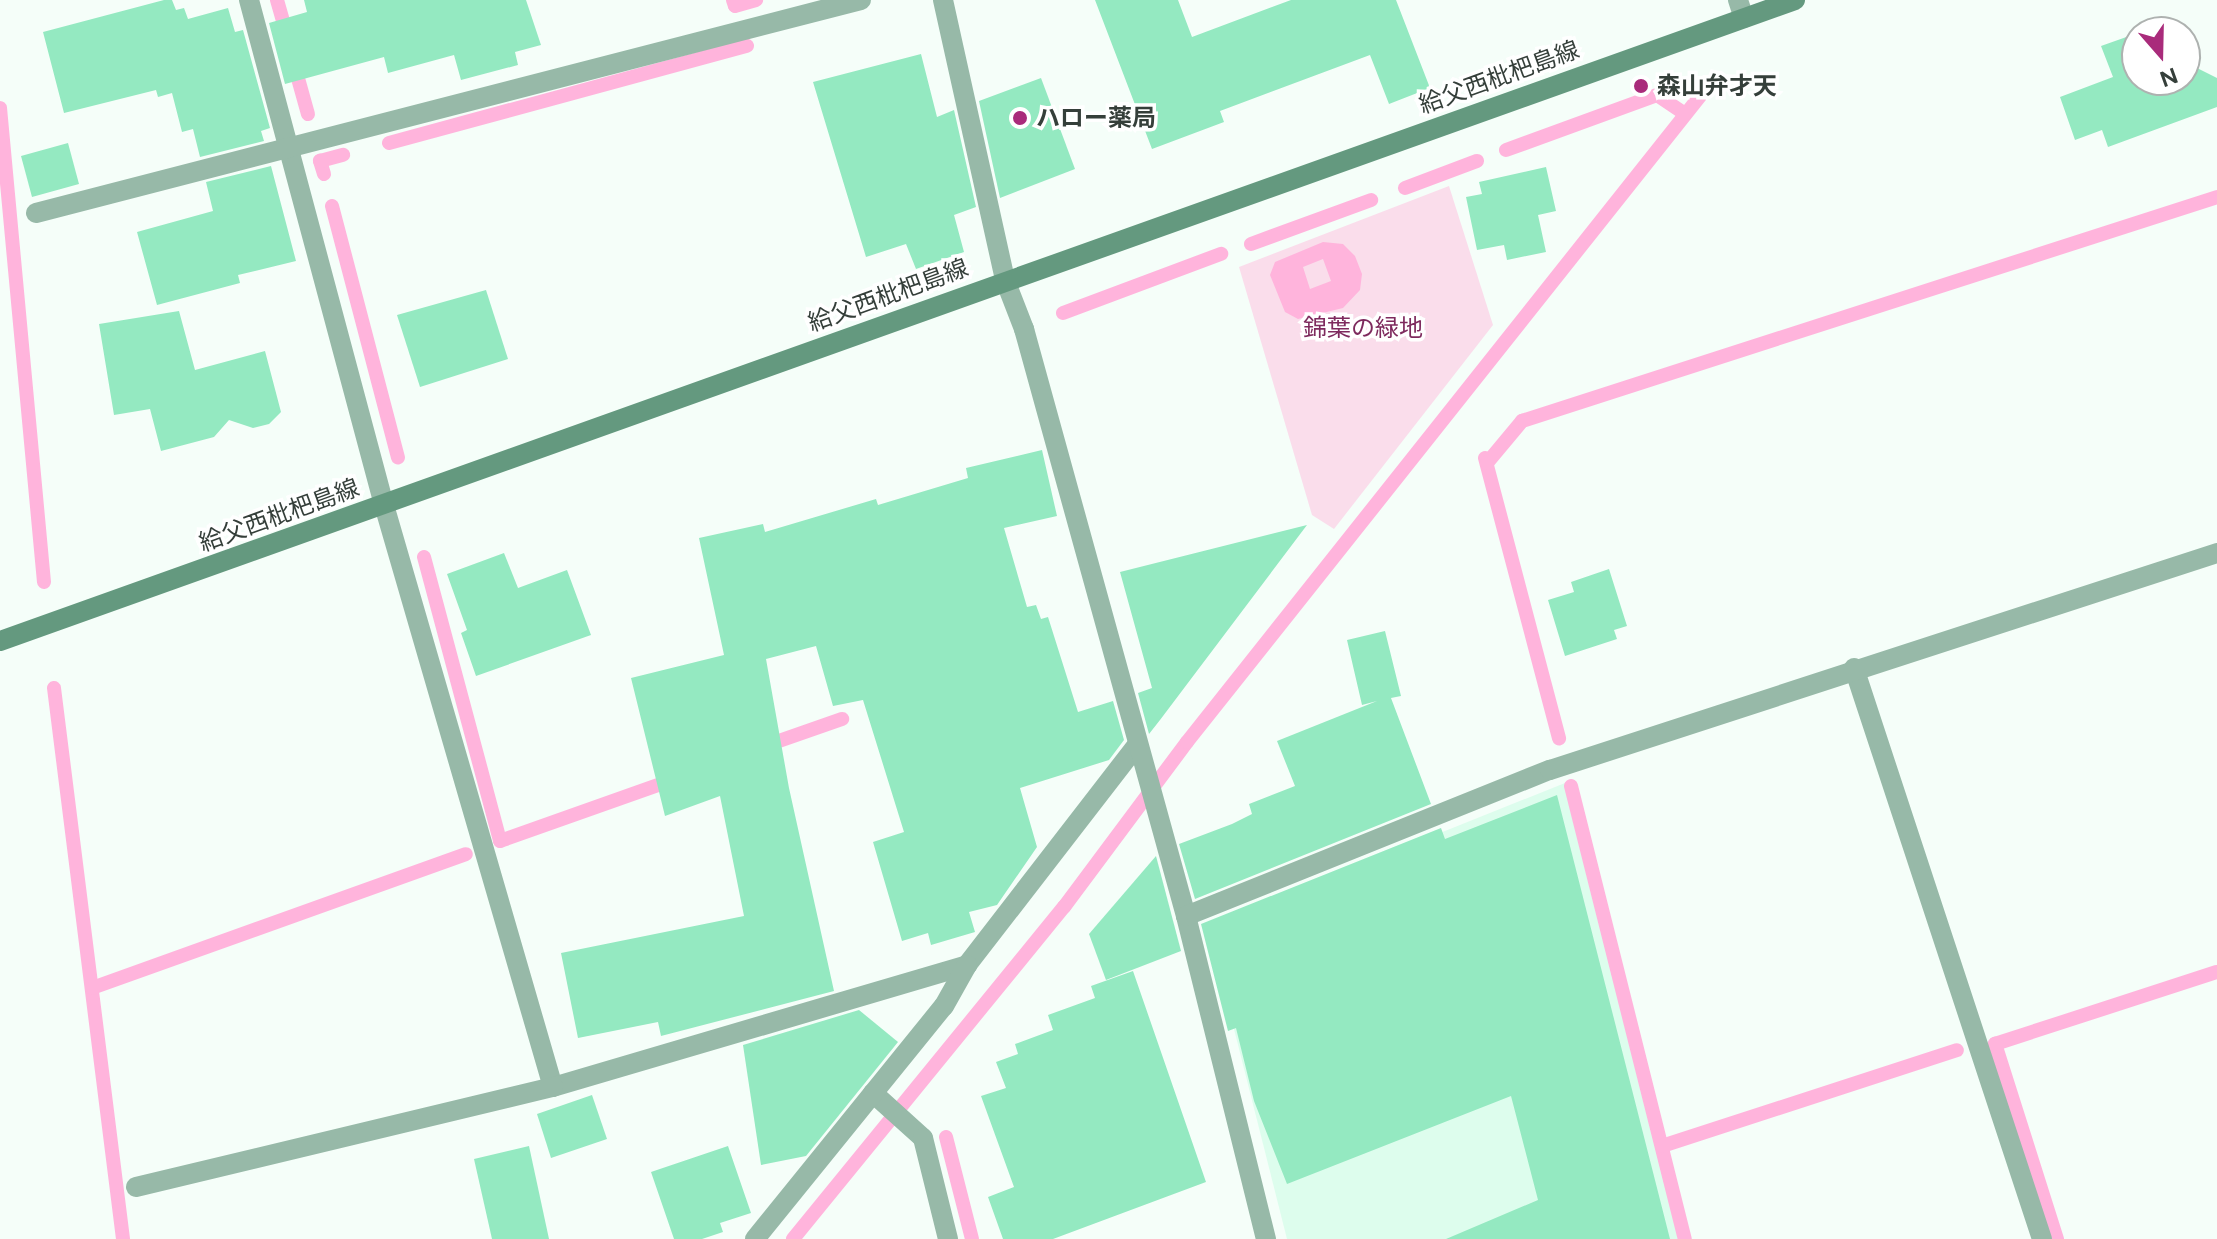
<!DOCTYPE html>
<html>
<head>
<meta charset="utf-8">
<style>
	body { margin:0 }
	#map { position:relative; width:2217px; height:1239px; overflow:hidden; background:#f5fef9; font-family:Figtree,"Noto Sans JP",sans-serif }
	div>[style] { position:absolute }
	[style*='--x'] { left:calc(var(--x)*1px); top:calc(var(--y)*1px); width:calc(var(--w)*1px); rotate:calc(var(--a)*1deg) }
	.built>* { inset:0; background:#ddfded }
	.green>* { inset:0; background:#faddeb }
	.water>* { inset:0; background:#ffb4dc }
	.stream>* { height:14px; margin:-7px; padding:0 7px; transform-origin:7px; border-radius:7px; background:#ffb4dc }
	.building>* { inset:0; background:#94e9c1 }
	.minor>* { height:20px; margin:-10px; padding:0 10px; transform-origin:10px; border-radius:10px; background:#97b9a8 }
	.secondary>* { height:20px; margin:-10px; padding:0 10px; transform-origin:10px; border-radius:10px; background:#64997f }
	.dots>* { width:22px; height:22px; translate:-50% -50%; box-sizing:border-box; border:4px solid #fff; border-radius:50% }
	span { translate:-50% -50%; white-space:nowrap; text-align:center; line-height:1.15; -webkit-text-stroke:7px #fff; paint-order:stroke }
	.street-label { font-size:24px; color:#353f3a }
	.poi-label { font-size:24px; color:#353f3a; font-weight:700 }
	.left { translate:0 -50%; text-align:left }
	.park-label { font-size:24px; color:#7e2a5e }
	.north { position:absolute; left:2121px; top:16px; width:80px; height:80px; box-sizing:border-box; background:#fff; border:2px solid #aeb2b0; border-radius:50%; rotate:160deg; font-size:22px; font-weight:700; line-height:32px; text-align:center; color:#353f3a }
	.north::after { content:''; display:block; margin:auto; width:28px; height:36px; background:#a92b7b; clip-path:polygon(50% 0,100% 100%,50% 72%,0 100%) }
</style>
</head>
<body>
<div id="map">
	<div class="built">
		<i style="clip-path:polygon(1565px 783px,1679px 1239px,1287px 1239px,1208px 926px)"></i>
	</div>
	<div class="green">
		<i style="clip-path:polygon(1449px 186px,1493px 325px,1334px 529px,1312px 515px,1239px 267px)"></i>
	</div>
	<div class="water">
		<i style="clip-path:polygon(evenodd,1323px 242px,1343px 244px,1355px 256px,1362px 274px,1360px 290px,1343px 308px,1298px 319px,1285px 312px,1270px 275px,1275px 262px,1323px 242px,1323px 259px,1331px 281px,1310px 289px,1303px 267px,1323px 259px)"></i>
	</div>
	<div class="stream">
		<i style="--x:277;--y:0;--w:37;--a:74"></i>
		<i style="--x:733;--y:0;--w:6;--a:72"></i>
		<i style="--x:735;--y:6;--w:22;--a:-16"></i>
		<i style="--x:294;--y:64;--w:52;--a:74.4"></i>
		<i style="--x:0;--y:108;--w:476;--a:84.7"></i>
		<i style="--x:389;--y:143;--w:371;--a:-15.2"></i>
		<i style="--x:1506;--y:150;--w:161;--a:-20"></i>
		<i style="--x:1657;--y:95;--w:34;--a:34"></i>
		<i style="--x:324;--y:174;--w:14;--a:-107"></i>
		<i style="--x:320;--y:161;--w:24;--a:-15"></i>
		<i style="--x:1405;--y:188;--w:77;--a:-20.6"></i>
		<i style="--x:332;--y:206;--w:260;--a:75.3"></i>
		<i style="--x:1251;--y:244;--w:128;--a:-20.1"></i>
		<i style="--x:1063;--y:313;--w:169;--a:-20.5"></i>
		<i style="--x:1485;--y:458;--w:290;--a:75.2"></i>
		<i style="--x:1487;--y:463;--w:55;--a:-50.2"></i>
		<i style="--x:1522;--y:421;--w:730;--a:-17.86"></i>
		<i style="--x:424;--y:557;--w:294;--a:75"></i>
		<i style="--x:500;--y:841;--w:186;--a:-19.5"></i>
		<i style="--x:54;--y:688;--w:555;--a:82.86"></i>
		<i style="--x:762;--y:747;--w:85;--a:-19.3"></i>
		<i style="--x:1571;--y:786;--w:467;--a:75.9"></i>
		<i style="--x:92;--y:988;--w:397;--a:-19.7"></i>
		<i style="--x:946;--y:1137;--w:105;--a:75.7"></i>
		<i style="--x:1662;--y:1146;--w:310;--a:-18"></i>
		<i style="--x:793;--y:1239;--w:429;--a:-50.8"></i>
		<i style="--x:1064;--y:907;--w:206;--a:-53.3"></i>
		<i style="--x:1187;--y:742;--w:844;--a:-51.54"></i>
		<i style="--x:2057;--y:1239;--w:205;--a:-107.6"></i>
		<i style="--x:1995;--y:1044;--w:233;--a:-18"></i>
	</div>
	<div class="building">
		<i style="clip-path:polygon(164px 0,172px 0,176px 10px,184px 8px,188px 19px,228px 8px,235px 32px,243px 30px,270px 128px,261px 131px,264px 141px,200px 157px,193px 129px,182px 132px,172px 93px,158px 97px,156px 90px,64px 113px,43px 32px)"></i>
		<i style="clip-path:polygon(304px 0,526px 0,541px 45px,515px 52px,518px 65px,461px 80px,454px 55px,388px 73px,384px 57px,285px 84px,269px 23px,307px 12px)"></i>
		<i style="clip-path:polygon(1095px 0,1178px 0,1192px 37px,1291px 0,1396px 0,1430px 88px,1389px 104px,1370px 55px,1220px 111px,1224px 122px,1152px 149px)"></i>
		<i style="clip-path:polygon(2132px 35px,2137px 37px,2137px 80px,2185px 80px,2185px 62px,2217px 78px,2217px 107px,2108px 147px,2102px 130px,2075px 140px,2060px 97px,2113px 77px,2101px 46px)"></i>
		<i style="clip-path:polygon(921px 54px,937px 117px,954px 110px,976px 207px,954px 215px,964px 252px,916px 269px,906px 244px,866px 257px,813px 82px)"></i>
		<i style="clip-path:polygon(1041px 78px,1075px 169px,1000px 198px,979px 101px)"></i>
		<i style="clip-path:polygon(68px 143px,79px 184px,32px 197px,21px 156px)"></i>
		<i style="clip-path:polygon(271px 166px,296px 261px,238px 275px,240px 283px,157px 305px,137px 232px,213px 211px,206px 182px)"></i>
		<i style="clip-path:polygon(1546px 167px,1556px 211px,1538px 215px,1546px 252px,1507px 260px,1504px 245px,1477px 250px,1466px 197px,1482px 194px,1479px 182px)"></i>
		<i style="clip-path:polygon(486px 290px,508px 359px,420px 387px,397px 315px)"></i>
		<i style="clip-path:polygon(179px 311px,195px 370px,265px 351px,281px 412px,269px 424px,253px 428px,229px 420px,214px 437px,161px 451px,150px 409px,114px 415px,99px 324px)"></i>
		<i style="clip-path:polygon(1042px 450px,1057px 516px,1004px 528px,1027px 607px,1036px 605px,1041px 619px,1048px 617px,1078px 712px,1113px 701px,1124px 740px,1109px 760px,1020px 788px,1037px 847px,997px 905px,969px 912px,975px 932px,931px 945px,928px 933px,902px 941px,873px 842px,904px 832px,863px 700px,833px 706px,816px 646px,766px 659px,789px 788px,834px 991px,661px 1036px,658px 1022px,578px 1038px,561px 953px,744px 916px,720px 796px,665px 816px,631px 678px,724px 655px,699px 538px,763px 524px,765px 532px,876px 499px,878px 505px,968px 478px,966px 468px)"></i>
		<i style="clip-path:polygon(1307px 525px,1160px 720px,1149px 734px,1138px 693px,1152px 688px,1120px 572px)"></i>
		<i style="clip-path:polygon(504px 553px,518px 588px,567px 570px,591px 635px,476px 676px,461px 633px,467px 630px,447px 574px)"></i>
		<i style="clip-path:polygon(1609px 569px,1627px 626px,1614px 630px,1617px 639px,1565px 656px,1548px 600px,1574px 592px,1571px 582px)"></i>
		<i style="clip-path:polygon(1385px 631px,1401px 696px,1391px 698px,1431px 804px,1195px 899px,1179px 844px,1232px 824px,1252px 814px,1249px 804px,1295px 786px,1277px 741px,1377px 701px,1362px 705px,1347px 640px)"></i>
		<i style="clip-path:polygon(1557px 795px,1670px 1239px,1446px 1239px,1538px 1200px,1511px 1096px,1287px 1184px,1254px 1101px,1236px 1028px,1228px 1031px,1201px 924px,1441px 828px,1445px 839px)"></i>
		<i style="clip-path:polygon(1156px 856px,1181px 951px,1106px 980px,1089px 934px)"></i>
		<i style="clip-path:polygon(1133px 971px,1206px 1182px,1053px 1239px,1003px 1239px,988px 1197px,1014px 1187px,981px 1096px,1006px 1088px,996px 1062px,1018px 1054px,1015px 1044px,1053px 1030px,1048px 1015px,1095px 998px,1091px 986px)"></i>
		<i style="clip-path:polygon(859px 1010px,898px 1042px,806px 1156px,761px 1165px,743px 1045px)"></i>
		<i style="clip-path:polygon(592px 1095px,607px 1139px,551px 1158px,537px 1114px)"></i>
		<i style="clip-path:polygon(529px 1146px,549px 1239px,492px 1239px,474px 1159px)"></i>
		<i style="clip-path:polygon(728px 1146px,751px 1213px,720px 1223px,723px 1232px,702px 1239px,674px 1239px,651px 1172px)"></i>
	</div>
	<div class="minor">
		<i style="--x:249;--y:0;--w:523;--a:75.03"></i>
		<i style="--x:384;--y:505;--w:606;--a:73.81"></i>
		<i style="--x:553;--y:1087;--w:432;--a:-16.4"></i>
		<i style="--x:967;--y:965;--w:277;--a:-52.3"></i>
		<i style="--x:943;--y:0;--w:287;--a:77.5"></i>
		<i style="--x:1005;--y:280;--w:53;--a:68.8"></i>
		<i style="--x:1024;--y:329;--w:609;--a:74.57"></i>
		<i style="--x:1186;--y:916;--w:333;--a:76.1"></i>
		<i style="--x:1738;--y:0;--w:19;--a:72"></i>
		<i style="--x:36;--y:213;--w:852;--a:-14.48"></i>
		<i style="--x:1854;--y:668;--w:601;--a:71.78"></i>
		<i style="--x:1186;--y:916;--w:392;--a:-21.9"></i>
		<i style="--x:1550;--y:770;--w:701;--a:-18.02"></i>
		<i style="--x:873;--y:1093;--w:67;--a:42"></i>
		<i style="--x:923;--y:1138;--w:104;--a:76.1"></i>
		<i style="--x:136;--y:1187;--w:429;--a:-13.5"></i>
		<i style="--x:755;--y:1239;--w:300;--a:-51"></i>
		<i style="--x:944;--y:1006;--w:47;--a:-60.7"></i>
	</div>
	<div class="secondary">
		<i style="--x:0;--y:641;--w:1906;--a:-19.65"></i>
	</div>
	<div class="dots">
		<i style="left:1641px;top:86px;background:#a92b7b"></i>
		<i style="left:1020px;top:118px;background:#a92b7b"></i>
	</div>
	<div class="street-label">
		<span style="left:1499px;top:77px;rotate:-20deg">給父西枇杷島線</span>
		<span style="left:888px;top:295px;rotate:-20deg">給父西枇杷島線</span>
		<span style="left:279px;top:515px;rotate:-20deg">給父西枇杷島線</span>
	</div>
	<div class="poi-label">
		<span class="left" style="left:1657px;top:86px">森山弁才天</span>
		<span class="left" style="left:1036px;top:118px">ハロー薬局</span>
	</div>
	<div class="park-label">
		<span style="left:1363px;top:328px">錦葉の緑地</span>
	</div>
	<div class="north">N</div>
</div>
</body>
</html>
